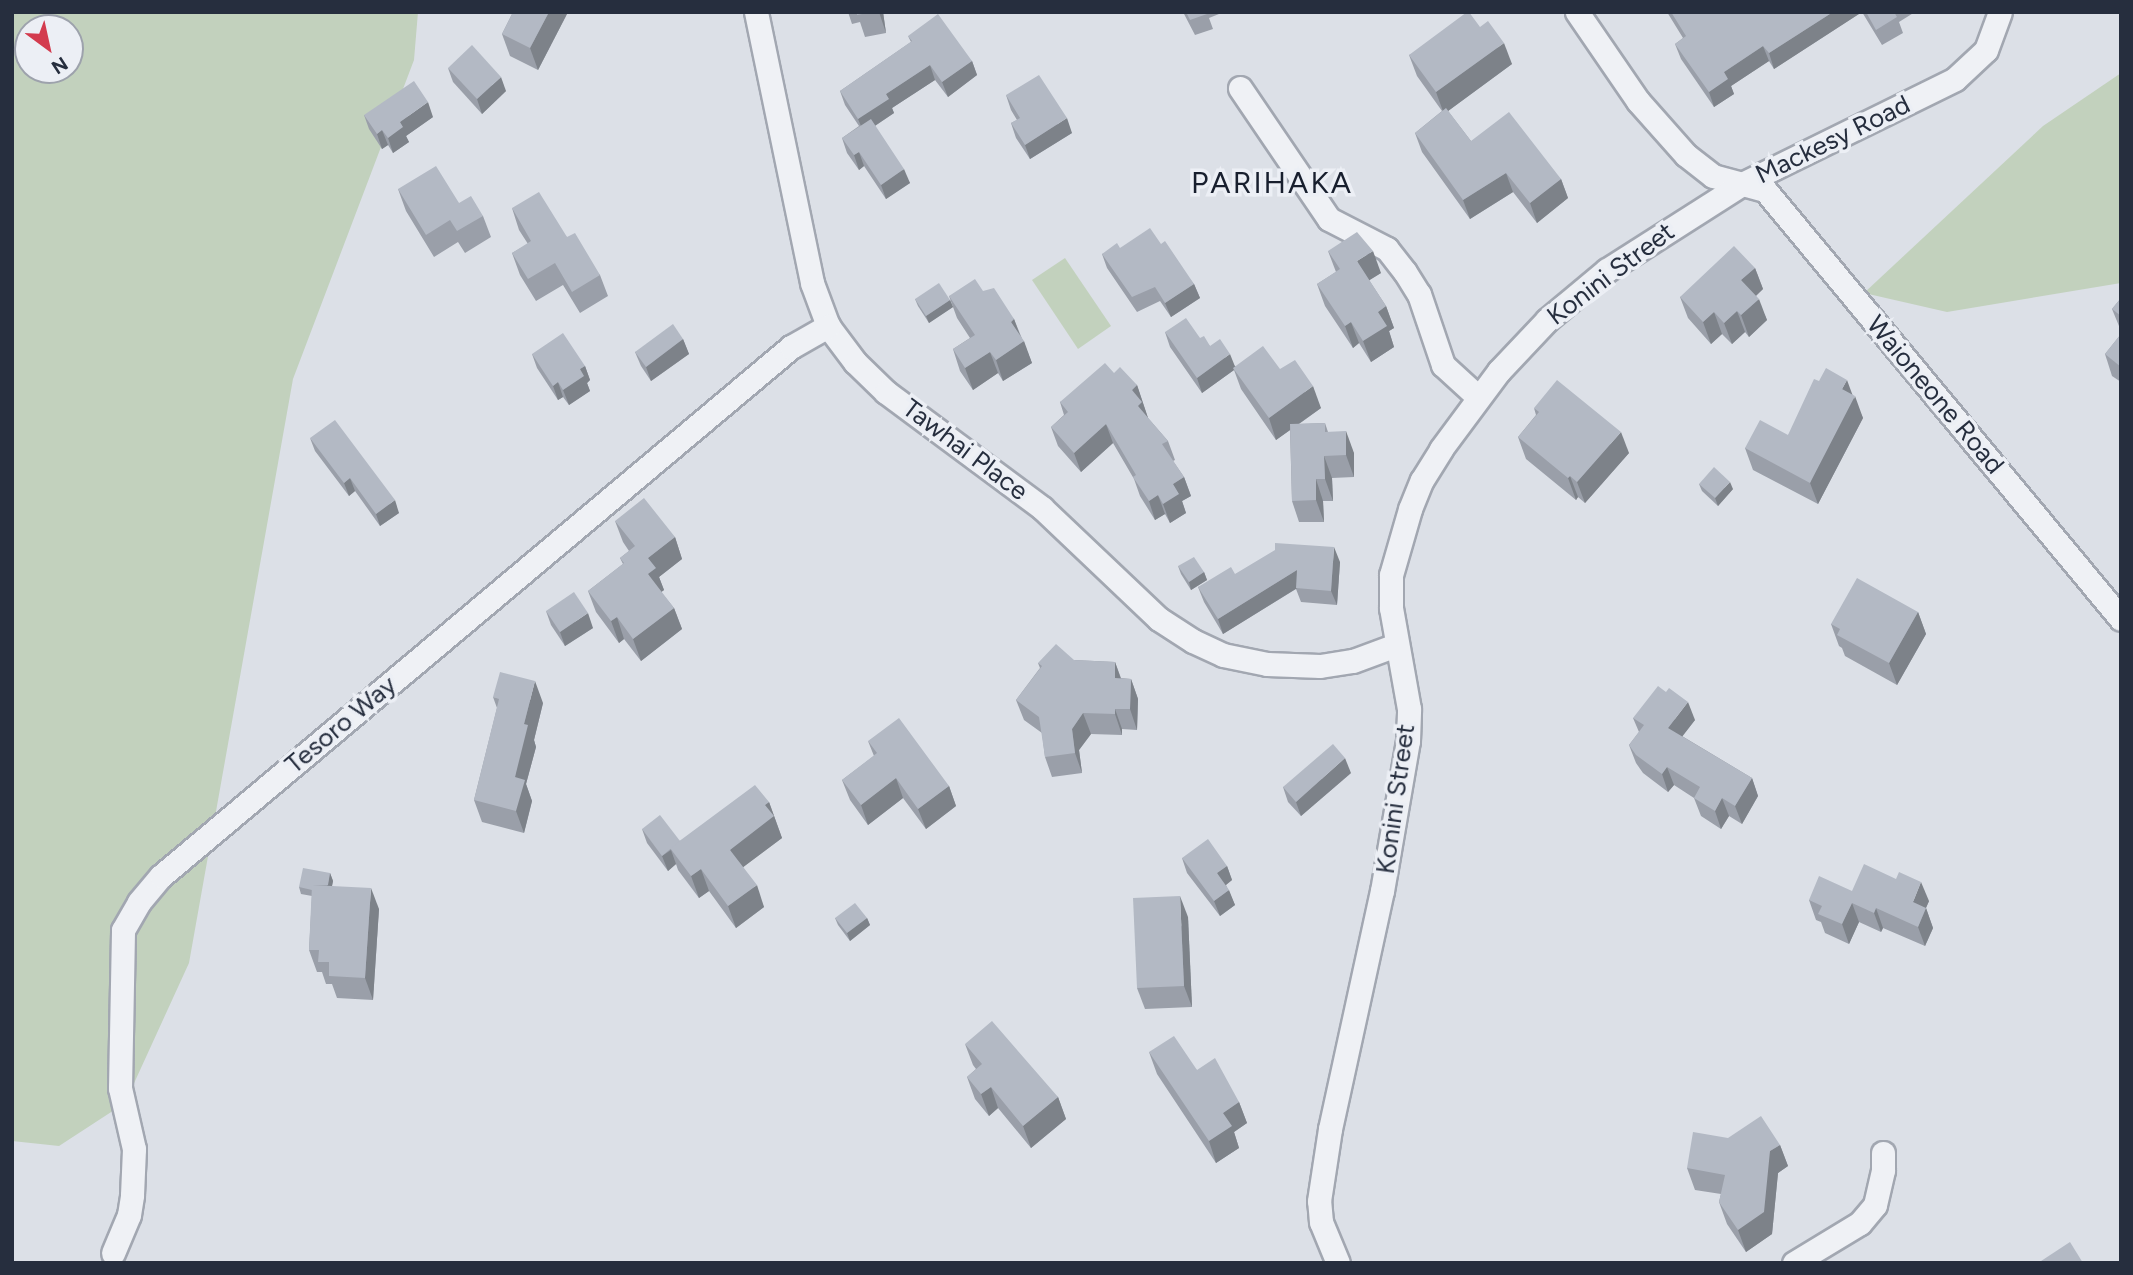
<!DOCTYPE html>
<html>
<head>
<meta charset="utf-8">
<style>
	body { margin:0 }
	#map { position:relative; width:2133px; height:1275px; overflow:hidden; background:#dce0e7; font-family:Figtree,sans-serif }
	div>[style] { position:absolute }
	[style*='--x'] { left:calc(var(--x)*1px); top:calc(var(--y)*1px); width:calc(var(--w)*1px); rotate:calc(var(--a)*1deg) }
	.green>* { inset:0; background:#c2d1bd }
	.roads { filter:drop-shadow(2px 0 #a2a7b1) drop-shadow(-2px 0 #a2a7b1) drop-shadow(0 2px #a2a7b1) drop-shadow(0 -2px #a2a7b1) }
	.minor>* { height:23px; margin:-11.5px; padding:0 11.5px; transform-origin:11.5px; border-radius:11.5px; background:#eff1f5 }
	.wall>* { inset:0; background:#9a9fa9 }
	.shaded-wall>* { inset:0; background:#7d8289 }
	.building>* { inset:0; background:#b3b9c4 }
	span { translate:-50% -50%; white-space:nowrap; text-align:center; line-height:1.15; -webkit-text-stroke:7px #eceff5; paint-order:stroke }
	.street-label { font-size:26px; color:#262e3e }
	.quarter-label { font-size:30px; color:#181f2e; letter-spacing:2px }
	.frame { position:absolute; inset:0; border:14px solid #262e3e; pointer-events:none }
	.north { position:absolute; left:14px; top:14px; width:70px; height:70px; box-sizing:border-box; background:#eceff5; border:2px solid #9da2ac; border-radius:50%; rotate:147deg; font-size:19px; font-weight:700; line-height:28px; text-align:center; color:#262e3e }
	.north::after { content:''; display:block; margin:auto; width:24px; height:32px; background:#d33b4e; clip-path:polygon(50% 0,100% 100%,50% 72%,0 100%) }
</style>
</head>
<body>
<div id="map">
	<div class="green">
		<i style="clip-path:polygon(evenodd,12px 12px,418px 12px,414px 60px,293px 379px,189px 963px,125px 1103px,59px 1146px,12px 1141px,12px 12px,28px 28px,70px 28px,70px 70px,28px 70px,28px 28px)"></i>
		<i style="clip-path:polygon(2121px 73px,2121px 283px,1947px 312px,1864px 293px,2043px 126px)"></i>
		<i style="clip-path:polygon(1065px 258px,1111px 326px,1078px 349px,1032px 280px)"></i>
	</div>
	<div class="roads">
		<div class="minor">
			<i style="--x:756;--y:12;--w:277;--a:78.3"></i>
			<i style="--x:812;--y:283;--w:46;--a:69.6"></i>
			<i style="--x:828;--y:326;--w:45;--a:53.1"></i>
			<i style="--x:855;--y:362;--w:43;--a:44.1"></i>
			<i style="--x:886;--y:392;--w:194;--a:36.6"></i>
			<i style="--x:1042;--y:508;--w:161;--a:43.5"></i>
			<i style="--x:1159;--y:619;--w:40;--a:32.9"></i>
			<i style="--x:1193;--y:641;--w:33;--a:25"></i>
			<i style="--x:1223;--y:655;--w:45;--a:11.6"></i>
			<i style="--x:1267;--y:664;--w:53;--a:2.2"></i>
			<i style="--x:1320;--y:666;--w:33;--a:-9"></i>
			<i style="--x:1353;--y:661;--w:46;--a:-20.4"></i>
			<i style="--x:1577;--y:12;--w:108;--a:55.6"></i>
			<i style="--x:1638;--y:101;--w:72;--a:48.4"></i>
			<i style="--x:1686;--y:155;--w:34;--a:38"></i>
			<i style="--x:1713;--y:176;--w:54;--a:15.1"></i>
			<i style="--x:1765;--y:190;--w:557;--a:50.31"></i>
			<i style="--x:1240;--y:88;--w:158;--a:55.8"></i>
			<i style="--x:1329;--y:219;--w:65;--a:27.3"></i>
			<i style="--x:1387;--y:249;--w:29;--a:52"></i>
			<i style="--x:1405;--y:272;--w:26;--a:58"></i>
			<i style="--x:1419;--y:294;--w:75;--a:71.3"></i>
			<i style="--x:1443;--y:365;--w:47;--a:42.4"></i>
			<i style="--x:113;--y:1253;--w:41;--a:-67.2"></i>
			<i style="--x:129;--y:1215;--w:20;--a:-81"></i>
			<i style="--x:132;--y:1195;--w:46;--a:-87.5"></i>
			<i style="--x:134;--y:1149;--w:63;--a:-102.9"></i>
			<i style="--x:120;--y:1088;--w:158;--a:-88.9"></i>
			<i style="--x:123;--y:930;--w:32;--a:-60"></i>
			<i style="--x:139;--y:902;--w:34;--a:-50"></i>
			<i style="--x:161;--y:876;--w:823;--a:-40.02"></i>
			<i style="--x:791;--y:347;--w:43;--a:-29.6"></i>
			<i style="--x:1338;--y:1263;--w:44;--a:-112.5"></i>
			<i style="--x:1321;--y:1222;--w:21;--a:-95"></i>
			<i style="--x:1319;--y:1201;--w:73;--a:-81.3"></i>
			<i style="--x:1330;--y:1129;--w:244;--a:-77.7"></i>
			<i style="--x:1382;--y:891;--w:152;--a:-80.2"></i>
			<i style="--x:1408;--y:741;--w:32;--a:-88"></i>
			<i style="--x:1409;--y:709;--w:103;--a:-100.1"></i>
			<i style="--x:1391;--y:608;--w:33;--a:-90"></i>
			<i style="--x:1391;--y:575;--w:69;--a:-73.9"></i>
			<i style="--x:1410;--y:509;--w:31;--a:-68"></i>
			<i style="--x:1422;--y:480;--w:36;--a:-58"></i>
			<i style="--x:1441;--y:449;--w:97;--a:-53.4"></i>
			<i style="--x:1499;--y:371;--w:70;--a:-46.7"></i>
			<i style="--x:1547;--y:320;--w:78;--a:-39.8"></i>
			<i style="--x:1607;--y:270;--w:160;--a:-32.5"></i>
			<i style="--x:1742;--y:184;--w:237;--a:-26.2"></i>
			<i style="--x:1955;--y:79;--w:42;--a:-43.1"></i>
			<i style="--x:1986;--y:50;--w:40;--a:-69.8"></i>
			<i style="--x:1794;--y:1263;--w:77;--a:-31.2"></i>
			<i style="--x:1860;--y:1223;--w:23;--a:-50"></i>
			<i style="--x:1875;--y:1205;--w:36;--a:-77"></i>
			<i style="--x:1883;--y:1170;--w:17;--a:-90"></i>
		</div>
	</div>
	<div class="wall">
		<i style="clip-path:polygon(513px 12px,568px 12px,538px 70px,510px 56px,502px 34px)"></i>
		<i style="clip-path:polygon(848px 12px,883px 12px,886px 33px,865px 37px,860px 22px,852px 24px)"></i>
		<i style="clip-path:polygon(1183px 12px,1224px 12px,1209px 18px,1213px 29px,1195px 35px)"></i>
		<i style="clip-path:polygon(1667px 12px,1915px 12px,1899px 22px,1903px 33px,1882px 45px,1862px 12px,1774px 69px,1769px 61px,1731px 86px,1734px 94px,1714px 107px,1681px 59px,1675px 44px,1683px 38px)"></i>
		<i style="clip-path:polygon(1480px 27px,1512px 64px,1448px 111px,1471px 141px,1561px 179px,1568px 198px,1537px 223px,1513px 192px,1470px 219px,1422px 152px,1415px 133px,1442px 111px,1417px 76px,1409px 55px)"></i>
		<i style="clip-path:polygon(908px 36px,972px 61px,977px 75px,948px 97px,935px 80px,892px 108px,894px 113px,875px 126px,910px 183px,886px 199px,864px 166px,859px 170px,847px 153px,842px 138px,859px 126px,845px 105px,840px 91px,911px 42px)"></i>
		<i style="clip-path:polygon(448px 68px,506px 91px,482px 114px,453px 82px)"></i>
		<i style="clip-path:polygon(1006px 95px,1072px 133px,1030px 159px,1016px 138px,1011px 123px,1017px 120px,1011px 110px)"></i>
		<i style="clip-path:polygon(364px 115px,433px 117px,406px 136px,409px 142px,393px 153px,388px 145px,382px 149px,369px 129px)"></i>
		<i style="clip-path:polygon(398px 189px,459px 203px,483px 216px,491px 237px,465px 253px,458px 242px,434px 257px,406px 211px)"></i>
		<i style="clip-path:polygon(512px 208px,567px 237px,600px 275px,608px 296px,580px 313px,563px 285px,536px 301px,520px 275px,512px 253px,528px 244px,519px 230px)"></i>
		<i style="clip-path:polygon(1161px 244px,1194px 284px,1200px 298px,1171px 317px,1160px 301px,1137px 312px,1107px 268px,1102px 254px,1120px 248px)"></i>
		<i style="clip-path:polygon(1328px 251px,1381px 273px,1369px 280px,1386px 306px,1394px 328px,1389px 331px,1394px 347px,1371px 362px,1359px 343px,1353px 348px,1325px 306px,1317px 284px,1336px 272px)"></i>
		<i style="clip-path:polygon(1755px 268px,1763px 289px,1756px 296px,1767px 320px,1749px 337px,1745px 332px,1732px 344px,1722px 334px,1711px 344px,1688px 318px,1680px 297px)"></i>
		<i style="clip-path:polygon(983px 291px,1014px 319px,1032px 363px,1003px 381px,998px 373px,973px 390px,960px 371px,953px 349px,970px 338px,957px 318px,949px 296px)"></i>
		<i style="clip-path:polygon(2121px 298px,2121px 331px,2112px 309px)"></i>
		<i style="clip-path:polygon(915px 299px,950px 300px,953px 307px,929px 323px,918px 306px)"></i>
		<i style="clip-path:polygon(1165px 332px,1200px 338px,1235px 366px,1280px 369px,1321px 408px,1299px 424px,1325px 423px,1328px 432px,1354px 453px,1354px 477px,1332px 478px,1333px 501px,1323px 501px,1324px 522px,1299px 522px,1292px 501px,1290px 430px,1276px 440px,1241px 389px,1234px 370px,1202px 393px,1170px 347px)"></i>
		<i style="clip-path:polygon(2121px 334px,2121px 382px,2112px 376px,2105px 354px)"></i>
		<i style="clip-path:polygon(683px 339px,689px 354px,651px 381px,641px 366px,635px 352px)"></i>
		<i style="clip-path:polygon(532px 354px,585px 366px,590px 380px,587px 383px,590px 391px,569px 405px,563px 397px,558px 400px,537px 368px)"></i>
		<i style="clip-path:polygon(1114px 373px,1137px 385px,1148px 418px,1168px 441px,1175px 460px,1173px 461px,1184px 477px,1191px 496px,1182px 501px,1186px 513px,1170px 523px,1165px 514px,1155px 520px,1140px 496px,1134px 479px,1113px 443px,1081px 472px,1058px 446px,1051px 427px,1064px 415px,1060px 402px)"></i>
		<i style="clip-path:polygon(1852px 395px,1863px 418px,1818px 504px,1753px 470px,1745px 448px,1788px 435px)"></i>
		<i style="clip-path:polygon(1534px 408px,1629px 453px,1585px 503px,1578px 497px,1576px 500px,1526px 459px,1518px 437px,1536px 415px)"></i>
		<i style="clip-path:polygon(310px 438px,399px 513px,380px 526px,355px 491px,349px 496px,315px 451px)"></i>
		<i style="clip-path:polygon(1699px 484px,1733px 489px,1718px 506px,1702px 491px)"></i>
		<i style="clip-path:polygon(615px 521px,675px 537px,682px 559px,659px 577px,664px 590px,661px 592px,674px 608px,682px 629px,641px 661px,624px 639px,619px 643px,596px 612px,588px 591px,623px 564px,620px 558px,629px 551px,623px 542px)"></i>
		<i style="clip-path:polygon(1340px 562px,1337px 605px,1301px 602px,1296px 589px,1223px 634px,1204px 602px,1198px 587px,1235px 574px)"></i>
		<i style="clip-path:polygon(1178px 566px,1204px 572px,1207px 580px,1191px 590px,1181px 574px)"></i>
		<i style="clip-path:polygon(546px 611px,593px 628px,565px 646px,551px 625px)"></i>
		<i style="clip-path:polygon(1918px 612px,1926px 634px,1897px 685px,1845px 656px,1842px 648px,1839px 646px,1831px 624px)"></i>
		<i style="clip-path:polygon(1074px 660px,1115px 662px,1121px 678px,1131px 679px,1138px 699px,1137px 730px,1122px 729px,1122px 735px,1091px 734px,1079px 750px,1082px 773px,1052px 777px,1045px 757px,1042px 733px,1024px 720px,1016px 700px,1040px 668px,1038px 663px)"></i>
		<i style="clip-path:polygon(493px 697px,543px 703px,534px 740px,536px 747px,526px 784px,532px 801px,524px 833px,482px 822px,474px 800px,497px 708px)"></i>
		<i style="clip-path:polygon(1633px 718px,1695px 720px,1682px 736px,1752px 778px,1758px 796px,1742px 824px,1729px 816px,1721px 829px,1701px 816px,1694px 798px,1674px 785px,1668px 792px,1643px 773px,1636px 763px,1629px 745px,1639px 732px)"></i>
		<i style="clip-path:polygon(868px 741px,949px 786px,956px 806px,926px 829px,903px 798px,868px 825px,850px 800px,842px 780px,874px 756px)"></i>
		<i style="clip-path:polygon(1351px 773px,1301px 816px,1288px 802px,1283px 787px)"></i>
		<i style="clip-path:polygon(769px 802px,782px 838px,743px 867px,764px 907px,736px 928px,709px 891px,699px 898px,678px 870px,676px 864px,668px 871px,647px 843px,642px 829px,680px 841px)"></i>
		<i style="clip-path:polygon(1182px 858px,1227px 866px,1232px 880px,1226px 885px,1235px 905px,1220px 916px,1187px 873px)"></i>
		<i style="clip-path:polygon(330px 873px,333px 881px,332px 886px,379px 909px,373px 1000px,337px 998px,332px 984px,326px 984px,322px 972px,317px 972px,309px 950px,312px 896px,301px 894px,299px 887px)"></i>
		<i style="clip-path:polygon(1809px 900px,1929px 901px,1926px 908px,1933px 928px,1925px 946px,1883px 928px,1881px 932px,1859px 922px,1849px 944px,1825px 933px,1821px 922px,1816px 920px)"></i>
		<i style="clip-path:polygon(1188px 917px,1192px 1007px,1145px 1009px,1137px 988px)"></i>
		<i style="clip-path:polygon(835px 918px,867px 918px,870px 925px,850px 941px,838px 925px)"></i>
		<i style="clip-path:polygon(965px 1044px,1058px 1097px,1066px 1119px,1031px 1148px,998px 1108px,989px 1116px,975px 1099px,967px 1077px,976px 1069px,973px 1065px)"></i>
		<i style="clip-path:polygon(1149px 1052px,1197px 1070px,1239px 1102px,1247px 1123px,1234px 1132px,1239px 1148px,1216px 1163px,1157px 1074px)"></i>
		<i style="clip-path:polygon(1728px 1138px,1780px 1145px,1788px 1166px,1778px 1173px,1772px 1234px,1746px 1252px,1727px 1224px,1719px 1202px,1721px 1194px,1695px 1190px,1687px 1168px)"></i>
	</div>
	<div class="shaded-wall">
		<i style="clip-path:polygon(549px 12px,568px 12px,538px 70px,530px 48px)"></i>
		<i style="clip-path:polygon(879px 12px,883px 12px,886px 33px)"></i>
		<i style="clip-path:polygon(1833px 12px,1862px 12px,1774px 69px,1769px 53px)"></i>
		<i style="clip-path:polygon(1504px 43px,1512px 64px,1444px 114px,1436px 92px)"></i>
		<i style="clip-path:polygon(1763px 46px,1769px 61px,1731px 86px,1734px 94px,1714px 107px,1709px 92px,1724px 72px)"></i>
		<i style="clip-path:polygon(972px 61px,977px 75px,948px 97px,942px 82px)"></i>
		<i style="clip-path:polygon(930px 65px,935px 80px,892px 108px,894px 113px,864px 133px,858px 119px,886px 94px)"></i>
		<i style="clip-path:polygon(501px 77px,506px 91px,482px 114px,477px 99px)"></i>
		<i style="clip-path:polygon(428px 102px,433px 117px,406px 136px,409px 142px,393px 153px,388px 138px,400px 122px)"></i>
		<i style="clip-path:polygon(1067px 118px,1072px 133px,1030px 159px,1025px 145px)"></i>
		<i style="clip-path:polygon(382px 130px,388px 145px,382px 149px,377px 134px)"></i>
		<i style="clip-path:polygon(859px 152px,864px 166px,859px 170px,854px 155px)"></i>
		<i style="clip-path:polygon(904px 169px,910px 183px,886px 199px,881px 185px)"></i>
		<i style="clip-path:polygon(1506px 173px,1513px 192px,1470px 219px,1463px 200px)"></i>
		<i style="clip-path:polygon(1561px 179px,1568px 198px,1537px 223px,1530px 203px)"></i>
		<i style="clip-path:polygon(1373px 251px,1381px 273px,1365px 283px,1357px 261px)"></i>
		<i style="clip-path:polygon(1755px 268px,1763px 289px,1749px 302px,1741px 280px)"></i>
		<i style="clip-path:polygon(1194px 284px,1200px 298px,1171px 317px,1165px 303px)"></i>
		<i style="clip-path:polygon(1759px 299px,1767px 320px,1749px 337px,1741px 315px)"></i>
		<i style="clip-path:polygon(950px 300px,953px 307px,929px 323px,926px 316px)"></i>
		<i style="clip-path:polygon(1386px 306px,1394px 328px,1389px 331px,1394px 347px,1371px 362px,1363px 341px,1378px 312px)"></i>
		<i style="clip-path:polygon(1737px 311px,1745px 332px,1732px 344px,1724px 323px)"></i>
		<i style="clip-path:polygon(1714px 312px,1722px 334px,1711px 344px,1703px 322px)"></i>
		<i style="clip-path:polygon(1014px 319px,1022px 341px,1011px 322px)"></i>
		<i style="clip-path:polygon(1351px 322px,1359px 343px,1353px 348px,1345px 326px)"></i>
		<i style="clip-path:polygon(683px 339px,689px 354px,651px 381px,646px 367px)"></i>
		<i style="clip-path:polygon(1024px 341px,1032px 363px,1003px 381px,996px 360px)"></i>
		<i style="clip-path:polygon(990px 352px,998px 373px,973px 390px,965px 368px)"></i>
		<i style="clip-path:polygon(1230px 354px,1236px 369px,1233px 368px,1234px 370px,1202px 393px,1197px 378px)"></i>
		<i style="clip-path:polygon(585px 366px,590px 380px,587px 383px,590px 391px,569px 405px,563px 390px,580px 369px)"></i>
		<i style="clip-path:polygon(1847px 380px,1854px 399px,1855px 396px,1863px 418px,1818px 504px,1810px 483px,1842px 389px)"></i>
		<i style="clip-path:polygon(558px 382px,563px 397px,558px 400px,553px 386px)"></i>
		<i style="clip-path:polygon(1137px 385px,1149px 421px,1145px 425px,1132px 390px)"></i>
		<i style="clip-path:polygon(1313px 386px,1321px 408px,1276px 440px,1269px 418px)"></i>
		<i style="clip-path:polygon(1106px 424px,1113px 443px,1081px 472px,1074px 453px)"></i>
		<i style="clip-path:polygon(1346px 431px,1354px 453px,1354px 477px,1346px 455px)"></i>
		<i style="clip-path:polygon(1621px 432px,1629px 453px,1585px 503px,1577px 482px)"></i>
		<i style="clip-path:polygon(1324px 456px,1332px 478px,1333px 501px,1325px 479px)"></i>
		<i style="clip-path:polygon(1570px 476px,1578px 497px,1576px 500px,1568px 478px)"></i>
		<i style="clip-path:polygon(1184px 477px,1191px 496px,1182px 501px,1186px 513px,1170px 523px,1163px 504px,1173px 484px)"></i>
		<i style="clip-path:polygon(350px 478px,355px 491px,349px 496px,344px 483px)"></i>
		<i style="clip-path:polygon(1316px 479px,1323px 501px,1324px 522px,1316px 500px)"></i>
		<i style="clip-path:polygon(1730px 482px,1733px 489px,1718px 506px,1715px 498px)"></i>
		<i style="clip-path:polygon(1158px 495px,1165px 514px,1155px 520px,1149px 501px)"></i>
		<i style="clip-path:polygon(395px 500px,399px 513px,380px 526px,376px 514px)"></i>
		<i style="clip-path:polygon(675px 537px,682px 559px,659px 577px,664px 590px,656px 596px,648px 574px,648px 558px)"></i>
		<i style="clip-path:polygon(1334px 547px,1340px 562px,1337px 605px,1331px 591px)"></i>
		<i style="clip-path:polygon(1297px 570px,1302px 585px,1223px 634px,1218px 619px)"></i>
		<i style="clip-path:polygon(1204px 572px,1207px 580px,1191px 590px,1189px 582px)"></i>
		<i style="clip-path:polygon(674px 608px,682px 629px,641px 661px,633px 639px)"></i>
		<i style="clip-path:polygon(1918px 612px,1926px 634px,1897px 685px,1889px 663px)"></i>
		<i style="clip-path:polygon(588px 613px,593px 628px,565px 646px,560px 632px)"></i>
		<i style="clip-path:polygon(617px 617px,624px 639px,619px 643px,611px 621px)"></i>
		<i style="clip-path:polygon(1115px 662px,1122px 682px,1115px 678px)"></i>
		<i style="clip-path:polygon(1131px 679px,1138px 699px,1137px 730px,1130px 709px)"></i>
		<i style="clip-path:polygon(535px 681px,543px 703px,534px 740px,536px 747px,526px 784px,532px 801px,524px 833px,516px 811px,515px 777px,524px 724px)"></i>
		<i style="clip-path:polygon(1688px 702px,1695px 720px,1675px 746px,1668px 728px)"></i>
		<i style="clip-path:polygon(1115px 709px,1122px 729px,1122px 735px,1115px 714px)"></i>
		<i style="clip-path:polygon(1083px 713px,1091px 734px,1079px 750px,1082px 773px,1075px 753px,1072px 729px)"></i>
		<i style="clip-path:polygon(1345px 758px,1351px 773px,1301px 816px,1296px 802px)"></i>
		<i style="clip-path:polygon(1667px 767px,1674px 785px,1668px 792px,1662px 774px)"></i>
		<i style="clip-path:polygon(896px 778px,903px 798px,868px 825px,861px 805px)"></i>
		<i style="clip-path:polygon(1752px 778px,1758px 796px,1742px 824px,1735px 806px)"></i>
		<i style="clip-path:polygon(949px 786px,956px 806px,926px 829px,918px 809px)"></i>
		<i style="clip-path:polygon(1722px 798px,1729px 816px,1721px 829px,1715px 811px)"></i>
		<i style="clip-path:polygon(769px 802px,782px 838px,738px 871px,730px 850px,765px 805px)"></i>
		<i style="clip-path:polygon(671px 850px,676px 864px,668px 871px,662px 856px)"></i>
		<i style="clip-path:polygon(1227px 866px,1232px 880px,1222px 888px,1217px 873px)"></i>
		<i style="clip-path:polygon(701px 869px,709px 891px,699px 898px,691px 876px)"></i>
		<i style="clip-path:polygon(330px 873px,333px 881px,329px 900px,326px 893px)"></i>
		<i style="clip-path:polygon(1921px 882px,1929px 901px,1920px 921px,1913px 902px)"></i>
		<i style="clip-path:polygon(757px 885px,764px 907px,736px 928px,728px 906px)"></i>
		<i style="clip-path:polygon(371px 888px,379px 909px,373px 1000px,365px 978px)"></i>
		<i style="clip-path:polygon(1229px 890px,1235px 905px,1220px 916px,1214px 901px)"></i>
		<i style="clip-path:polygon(1180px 896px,1188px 917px,1192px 1007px,1184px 986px)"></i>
		<i style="clip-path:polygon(1852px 903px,1859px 922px,1849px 944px,1842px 924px)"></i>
		<i style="clip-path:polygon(1876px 908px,1883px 928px,1881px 932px,1874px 913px)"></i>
		<i style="clip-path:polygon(1926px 908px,1933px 928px,1925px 946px,1918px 927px)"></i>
		<i style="clip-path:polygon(867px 918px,870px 925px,850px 941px,847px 933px)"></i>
		<i style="clip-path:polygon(991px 1087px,998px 1108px,989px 1116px,981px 1094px)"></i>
		<i style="clip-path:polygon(1058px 1097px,1066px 1119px,1031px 1148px,1023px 1126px)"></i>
		<i style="clip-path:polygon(1239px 1102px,1247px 1123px,1234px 1132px,1239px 1148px,1216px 1163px,1209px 1141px,1223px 1113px)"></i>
		<i style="clip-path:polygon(1780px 1145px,1788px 1166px,1778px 1173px,1772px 1234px,1746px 1252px,1738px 1230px,1770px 1151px)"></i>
	</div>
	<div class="building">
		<i style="clip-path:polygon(513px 12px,549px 12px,530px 48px,502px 34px)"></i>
		<i style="clip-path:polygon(857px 12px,872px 12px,857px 15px)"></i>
		<i style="clip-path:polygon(1186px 12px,1207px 12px,1207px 14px,1190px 20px)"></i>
		<i style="clip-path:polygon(1467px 12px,1469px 12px,1480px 27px,1488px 21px,1504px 43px,1436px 92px,1409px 55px)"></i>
		<i style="clip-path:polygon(1671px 12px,1833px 12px,1769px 53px,1763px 46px,1724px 72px,1728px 79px,1709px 92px,1675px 44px,1686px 36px)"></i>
		<i style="clip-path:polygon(1866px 12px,1894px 12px,1897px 17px,1876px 30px)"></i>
		<i style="clip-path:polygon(938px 14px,972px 61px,942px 82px,930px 65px,886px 94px,889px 99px,858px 119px,840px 91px,912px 41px,908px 36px)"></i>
		<i style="clip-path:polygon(472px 45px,501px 77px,477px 99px,448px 68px)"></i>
		<i style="clip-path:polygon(1039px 75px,1067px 118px,1025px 145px,1011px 123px,1020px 118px,1006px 95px)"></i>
		<i style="clip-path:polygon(414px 81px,428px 102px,400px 122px,403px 127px,388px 138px,382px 130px,377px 134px,364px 115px)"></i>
		<i style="clip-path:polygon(1446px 108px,1471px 141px,1509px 112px,1561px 179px,1530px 203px,1506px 173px,1463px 200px,1415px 133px)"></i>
		<i style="clip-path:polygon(871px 119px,904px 169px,881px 185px,859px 152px,854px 155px,842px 138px)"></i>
		<i style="clip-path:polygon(436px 166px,459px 203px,471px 196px,483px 216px,457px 231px,450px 220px,426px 235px,398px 189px)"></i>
		<i style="clip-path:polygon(539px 192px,567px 237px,575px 233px,600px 275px,572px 292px,555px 263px,528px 279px,512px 253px,531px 241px,512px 208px)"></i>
		<i style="clip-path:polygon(1150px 228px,1161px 244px,1165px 241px,1194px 284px,1165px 303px,1155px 287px,1132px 297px,1102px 254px,1117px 243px,1120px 248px)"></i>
		<i style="clip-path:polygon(1357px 232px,1373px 251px,1357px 261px,1386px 306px,1378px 312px,1387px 326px,1363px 341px,1351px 322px,1345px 326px,1317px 284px,1340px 269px,1328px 251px)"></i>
		<i style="clip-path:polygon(1734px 246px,1755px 268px,1741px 280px,1759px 299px,1741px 315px,1737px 311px,1724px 323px,1714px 312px,1703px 322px,1680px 297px)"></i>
		<i style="clip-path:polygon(975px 279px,983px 291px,994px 288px,1014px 319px,1011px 322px,1024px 341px,996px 360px,990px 352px,965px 368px,953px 349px,975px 335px,949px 296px)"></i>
		<i style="clip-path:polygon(939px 283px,950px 300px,926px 316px,915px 299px)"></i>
		<i style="clip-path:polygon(2121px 298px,2121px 316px,2112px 309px)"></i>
		<i style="clip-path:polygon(1186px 318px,1200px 338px,1204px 336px,1210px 346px,1220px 339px,1230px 354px,1197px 378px,1165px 332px)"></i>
		<i style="clip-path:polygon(673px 324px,683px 339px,646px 367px,635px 352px)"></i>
		<i style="clip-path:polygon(563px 333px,585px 366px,580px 369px,584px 376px,563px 390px,558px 382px,553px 386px,532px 354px)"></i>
		<i style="clip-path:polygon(2121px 334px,2121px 367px,2105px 354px)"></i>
		<i style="clip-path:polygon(1263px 346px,1280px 369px,1295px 360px,1313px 386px,1269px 418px,1233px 368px)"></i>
		<i style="clip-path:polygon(1105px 363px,1114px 373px,1120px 367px,1137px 385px,1132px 390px,1142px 402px,1138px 406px,1168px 441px,1162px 444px,1184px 477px,1173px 484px,1179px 494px,1163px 504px,1158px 495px,1149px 501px,1133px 477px,1136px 475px,1106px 424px,1074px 453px,1051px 427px,1068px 412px,1060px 402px)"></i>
		<i style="clip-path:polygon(1826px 368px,1847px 380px,1842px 389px,1855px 396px,1810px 483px,1745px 448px,1760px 420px,1788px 435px,1814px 379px,1819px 381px)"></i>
		<i style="clip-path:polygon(1557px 380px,1621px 432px,1577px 482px,1570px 476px,1568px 478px,1518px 437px,1539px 412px,1534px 408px)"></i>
		<i style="clip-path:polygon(335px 420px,395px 500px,376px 514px,350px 478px,344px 483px,310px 438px)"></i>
		<i style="clip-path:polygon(1325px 423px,1325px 432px,1346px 431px,1346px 455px,1324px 456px,1325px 479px,1316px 479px,1316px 500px,1292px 501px,1290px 424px)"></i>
		<i style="clip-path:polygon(1714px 467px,1730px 482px,1715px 498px,1699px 484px)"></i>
		<i style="clip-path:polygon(644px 498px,675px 537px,648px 558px,656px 568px,648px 574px,674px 608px,633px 639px,617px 617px,611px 621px,588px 591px,624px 563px,620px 558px,635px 546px,615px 521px)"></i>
		<i style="clip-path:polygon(1275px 543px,1334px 547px,1331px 591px,1296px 588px,1297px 570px,1218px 619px,1198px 587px,1231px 567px,1235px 574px,1275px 550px)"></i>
		<i style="clip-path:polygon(1194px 557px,1204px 572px,1189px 582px,1178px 566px)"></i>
		<i style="clip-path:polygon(1857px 578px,1918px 612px,1889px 663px,1837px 635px,1840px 629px,1831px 624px)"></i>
		<i style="clip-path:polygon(574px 592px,588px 613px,560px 632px,546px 611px)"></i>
		<i style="clip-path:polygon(1056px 644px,1074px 660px,1115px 662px,1115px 678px,1131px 679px,1130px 709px,1115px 709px,1115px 714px,1083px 713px,1072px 729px,1075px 753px,1045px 757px,1039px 717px,1016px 700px,1042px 666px,1038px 663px)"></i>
		<i style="clip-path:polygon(500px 672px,535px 681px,524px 724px,528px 725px,515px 777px,525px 780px,516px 811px,474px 800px,499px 699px,493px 697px)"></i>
		<i style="clip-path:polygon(1658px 686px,1666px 692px,1669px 688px,1688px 702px,1668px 728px,1752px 778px,1735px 806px,1722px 798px,1715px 811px,1694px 798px,1700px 787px,1667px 767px,1662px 774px,1636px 755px,1629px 745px,1644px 725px,1633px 718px)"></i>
		<i style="clip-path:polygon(899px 718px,949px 786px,918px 809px,896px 778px,861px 805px,842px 780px,877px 753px,868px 741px)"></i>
		<i style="clip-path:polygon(1333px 744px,1345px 758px,1296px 802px,1283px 787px)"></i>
		<i style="clip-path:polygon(755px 785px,769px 802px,765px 805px,774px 816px,730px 850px,757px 885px,728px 906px,701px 869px,691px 876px,670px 848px)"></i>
		<i style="clip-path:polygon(660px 815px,680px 841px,662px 856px,642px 829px)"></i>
		<i style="clip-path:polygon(1208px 839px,1227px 866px,1217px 873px,1229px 890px,1214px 901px,1182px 858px)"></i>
		<i style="clip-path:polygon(1864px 864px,1896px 879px,1899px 872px,1921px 882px,1913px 902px,1926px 908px,1918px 927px,1876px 908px,1874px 913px,1852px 903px,1842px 924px,1818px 914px,1822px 906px,1809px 900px,1819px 876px,1852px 891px)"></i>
		<i style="clip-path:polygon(303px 868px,330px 873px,328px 885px,312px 885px,312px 890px,299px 887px)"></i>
		<i style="clip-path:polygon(312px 885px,371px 888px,365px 978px,329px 976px,329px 962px,318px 962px,319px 950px,309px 950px)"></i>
		<i style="clip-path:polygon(1180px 896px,1184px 986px,1137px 988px,1133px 898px)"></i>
		<i style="clip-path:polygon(855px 903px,867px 918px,847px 933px,835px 918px)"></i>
		<i style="clip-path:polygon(992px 1021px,1058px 1097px,1023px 1126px,991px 1087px,981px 1094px,967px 1077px,982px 1064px,965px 1044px)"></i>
		<i style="clip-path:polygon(1174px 1036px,1197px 1070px,1215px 1058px,1239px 1102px,1223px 1113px,1232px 1126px,1209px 1141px,1149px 1052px)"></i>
		<i style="clip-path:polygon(1761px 1116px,1780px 1145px,1770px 1151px,1764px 1212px,1738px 1230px,1719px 1202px,1725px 1175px,1687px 1168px,1693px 1132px,1728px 1138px)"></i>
		<i style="clip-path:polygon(2070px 1242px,2083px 1263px,2038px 1263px)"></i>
	</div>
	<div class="street-label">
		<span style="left:1833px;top:140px;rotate:-26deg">Mackesy Road</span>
		<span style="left:1611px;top:274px;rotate:-37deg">Konini Street</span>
		<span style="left:1935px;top:395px;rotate:50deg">Waioneone Road</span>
		<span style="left:965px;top:450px;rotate:37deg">Tawhai Place</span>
		<span style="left:341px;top:725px;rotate:-40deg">Tesoro Way</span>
		<span style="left:1396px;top:799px;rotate:-82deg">Konini Street</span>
	</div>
	<div class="quarter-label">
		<span style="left:1272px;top:183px">PARIHAKA</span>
	</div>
	<div class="frame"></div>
	<div class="north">N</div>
</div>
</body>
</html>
